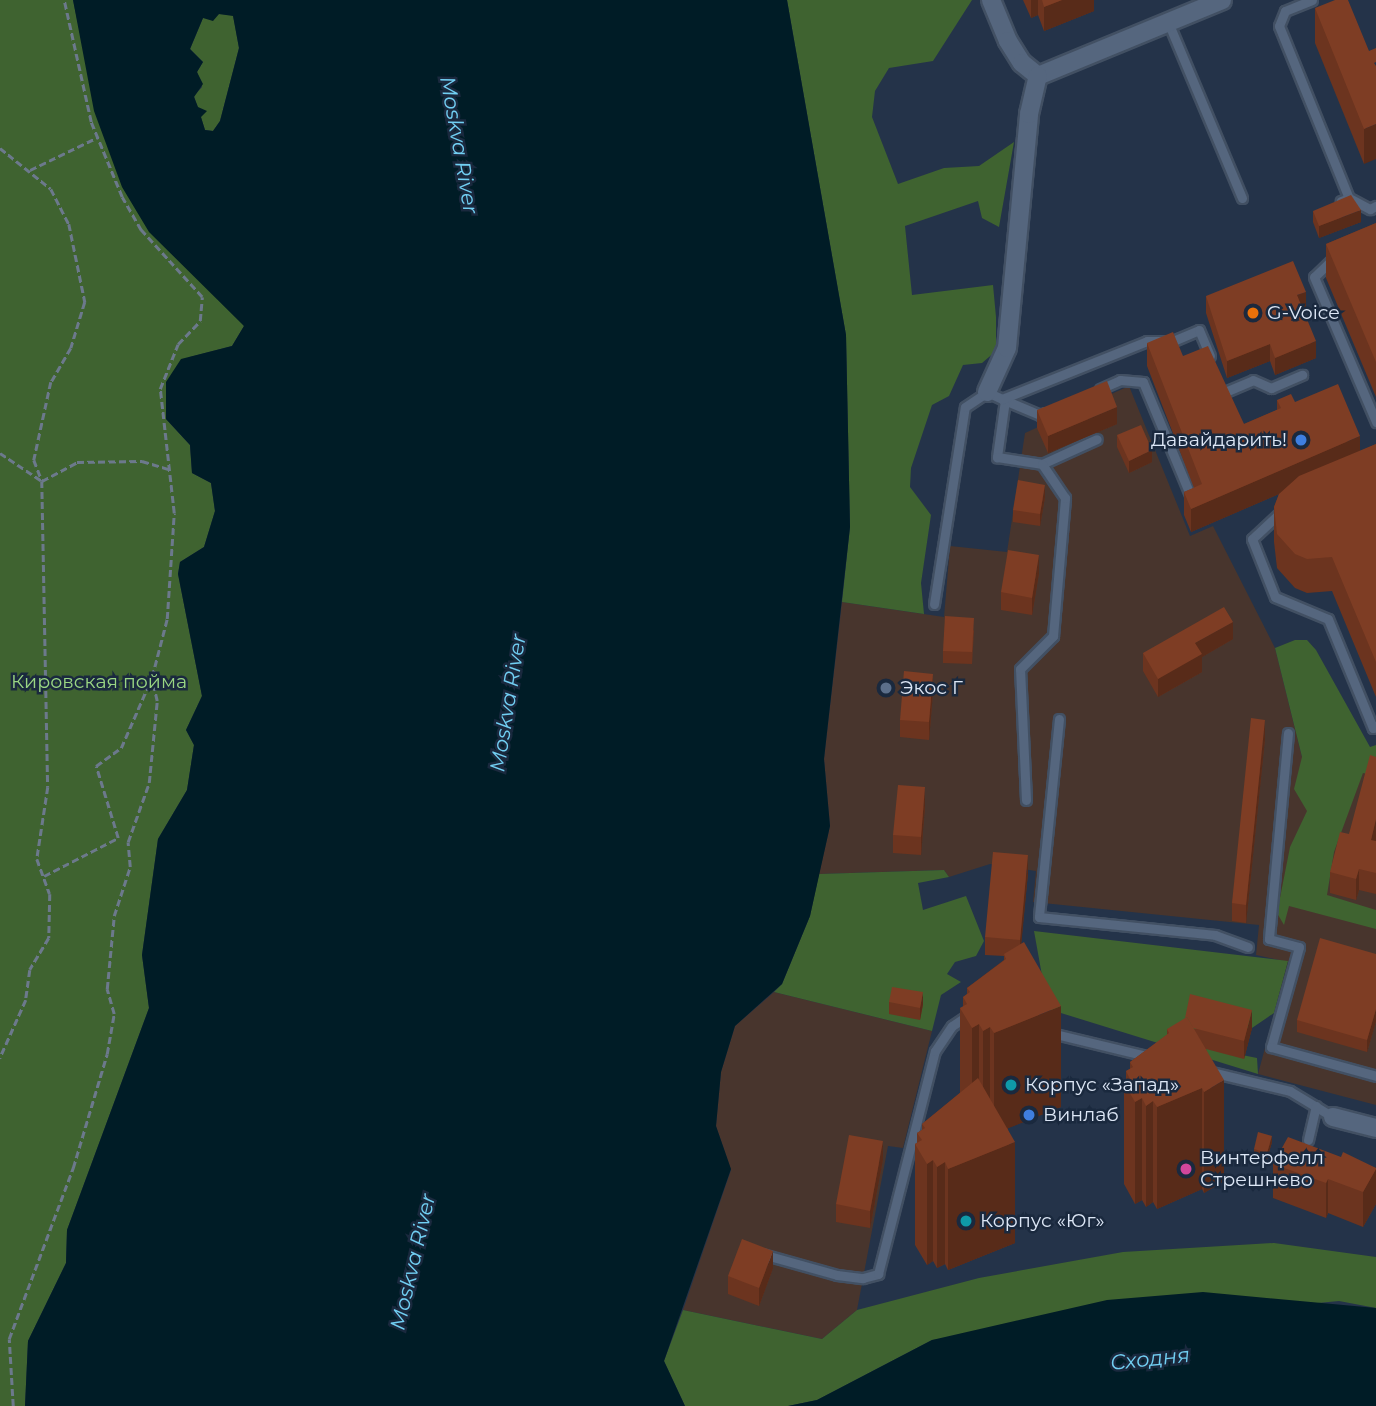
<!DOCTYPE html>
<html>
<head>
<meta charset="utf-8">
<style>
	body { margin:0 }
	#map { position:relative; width:1376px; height:1406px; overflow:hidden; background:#243349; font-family:Montserrat,sans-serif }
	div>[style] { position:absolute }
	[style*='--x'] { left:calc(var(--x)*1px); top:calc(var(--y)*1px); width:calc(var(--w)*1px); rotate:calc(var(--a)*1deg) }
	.industrial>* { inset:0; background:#48352d }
	.green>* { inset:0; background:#3f6330 }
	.water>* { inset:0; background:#001c26 }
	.path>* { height:2.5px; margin-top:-1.25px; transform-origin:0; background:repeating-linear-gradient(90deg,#6c798c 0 7px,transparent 0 10.5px) }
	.roads { filter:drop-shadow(2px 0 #425063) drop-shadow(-2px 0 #425063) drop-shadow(0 2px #425063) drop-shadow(0 -2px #425063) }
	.lane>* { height:9px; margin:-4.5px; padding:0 4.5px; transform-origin:4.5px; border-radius:4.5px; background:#55667e }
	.street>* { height:18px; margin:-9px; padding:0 9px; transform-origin:9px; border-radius:9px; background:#55667e }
	.wall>* { inset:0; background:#6c341f }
	.shaded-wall>* { inset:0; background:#582b19 }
	.building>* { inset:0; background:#7e3d24 }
	.dots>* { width:19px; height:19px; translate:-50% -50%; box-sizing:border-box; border:4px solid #1a293e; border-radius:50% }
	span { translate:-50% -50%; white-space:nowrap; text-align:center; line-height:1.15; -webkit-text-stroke:5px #1a293e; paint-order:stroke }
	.poi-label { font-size:19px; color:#dde7f6 }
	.left { translate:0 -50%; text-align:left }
	.right { translate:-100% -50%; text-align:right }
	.park-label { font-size:19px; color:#9ad683 }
	.water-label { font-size:21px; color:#71cff3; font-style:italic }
</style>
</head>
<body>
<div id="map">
	<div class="industrial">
		<i style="clip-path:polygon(1129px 386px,1190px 536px,1213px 526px,1275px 648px,1302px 757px,1376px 776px,1376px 1105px,1258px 1074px,1288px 962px,1256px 955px,1259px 925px,1033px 902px,1036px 871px,990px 864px,949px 877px,944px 870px,819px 874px,830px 826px,824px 759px,842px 602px,944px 617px,950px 546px,1007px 552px,1025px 433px)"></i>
		<i style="clip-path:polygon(774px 992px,932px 1031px,903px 1148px,888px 1146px,857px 1310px,822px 1339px,683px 1310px,731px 1170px,716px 1126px,721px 1072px,735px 1026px)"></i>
	</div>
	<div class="green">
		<i style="clip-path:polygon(0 0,73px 0,90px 81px,244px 326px,232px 346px,190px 357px,166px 419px,190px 445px,192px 473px,211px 483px,215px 511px,204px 547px,180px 562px,178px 574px,202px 696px,186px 730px,194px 745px,187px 790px,158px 839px,142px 955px,149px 1008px,67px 1230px,66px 1263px,28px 1341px,25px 1406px,0 1406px)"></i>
		<i style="clip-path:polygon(787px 0,972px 0,933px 61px,889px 68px,875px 91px,872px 117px,898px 184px,944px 168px,979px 166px,1014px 142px,999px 227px,982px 218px,978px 201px,905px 226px,912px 295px,993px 285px,996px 317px,996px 351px,982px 363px,963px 365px,949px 396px,932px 405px,911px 468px,910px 487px,931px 515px,921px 583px,924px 614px,842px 602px,850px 527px,846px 335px)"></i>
		<i style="clip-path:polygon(219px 14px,233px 15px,239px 48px,220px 121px,213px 131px,205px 130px,194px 96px,202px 87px,197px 72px,203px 62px,190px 49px,203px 18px)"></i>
		<i style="clip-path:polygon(1295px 640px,1307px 640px,1316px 650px,1370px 747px,1376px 745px,1376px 776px,1363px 773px,1334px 852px,1327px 895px,1376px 910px,1376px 929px,1289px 906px,1284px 925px,1277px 913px,1290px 847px,1307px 811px,1294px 789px,1302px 757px,1275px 648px)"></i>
		<i style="clip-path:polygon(944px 870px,949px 877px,918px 883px,923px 910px,966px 896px,984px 941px,976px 956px,955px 962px,947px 974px,961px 982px,941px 995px,932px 1031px,774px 992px,782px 984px,810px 916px,819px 874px)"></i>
		<i style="clip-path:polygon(1034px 931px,1288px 961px,1274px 1013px,1252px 1028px,1183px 1043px,1257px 1058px,1258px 1074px,1048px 1009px)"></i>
		<i style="clip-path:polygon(1274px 1243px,1376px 1257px,1376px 1308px,1339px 1301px,932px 1340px,817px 1400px,788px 1406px,685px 1406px,664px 1361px,683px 1310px,822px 1339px,857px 1310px,979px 1278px,1123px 1252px)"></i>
	</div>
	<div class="water">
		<i style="clip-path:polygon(evenodd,73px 0,787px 0,846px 335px,850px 527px,824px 759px,830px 826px,810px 916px,782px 984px,735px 1026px,721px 1072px,716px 1126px,731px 1169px,664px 1361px,685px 1406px,25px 1406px,28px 1341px,66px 1263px,67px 1230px,149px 1008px,142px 955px,158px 839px,187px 790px,194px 745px,186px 730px,202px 696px,178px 574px,180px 562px,204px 547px,215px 511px,211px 483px,192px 473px,190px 445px,166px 419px,166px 382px,181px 359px,232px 346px,244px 326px,149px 232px,122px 187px,94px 111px,73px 0,219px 14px,233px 16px,239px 48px,220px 121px,213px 131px,205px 130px,201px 117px,207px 111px,198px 107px,194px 97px,203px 84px,197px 72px,203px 62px,190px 49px,203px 18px,213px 21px,219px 14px)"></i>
		<i style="clip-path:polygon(1203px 1292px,1376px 1308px,1376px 1406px,788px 1406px,817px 1400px,932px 1340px,1107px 1300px)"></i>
	</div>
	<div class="path">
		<i style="--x:0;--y:148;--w:65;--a:38.8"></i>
		<i style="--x:51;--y:189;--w:39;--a:63"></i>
		<i style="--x:69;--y:224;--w:80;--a:78.4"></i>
		<i style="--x:85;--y:302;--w:48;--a:106.9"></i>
		<i style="--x:71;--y:348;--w:39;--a:120"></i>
		<i style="--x:51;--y:382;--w:80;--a:102.3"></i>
		<i style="--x:34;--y:460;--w:22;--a:69"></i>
		<i style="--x:42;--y:481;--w:40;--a:-28"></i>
		<i style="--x:77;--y:462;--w:65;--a:-0.9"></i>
		<i style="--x:142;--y:461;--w:28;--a:17"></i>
		<i style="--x:30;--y:170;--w:76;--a:-25.9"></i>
		<i style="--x:0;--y:453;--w:50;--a:33.7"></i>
		<i style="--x:42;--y:481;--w:306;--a:88.9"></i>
		<i style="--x:48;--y:787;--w:73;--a:98.7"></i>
		<i style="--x:37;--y:859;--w:37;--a:70"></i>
		<i style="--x:50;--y:894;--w:44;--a:91.3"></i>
		<i style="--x:49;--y:938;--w:37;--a:121"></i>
		<i style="--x:30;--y:970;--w:30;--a:98"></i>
		<i style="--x:26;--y:1000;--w:64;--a:114.1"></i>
		<i style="--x:44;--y:876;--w:83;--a:-27.2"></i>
		<i style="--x:118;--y:838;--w:75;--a:-107"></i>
		<i style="--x:96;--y:766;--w:31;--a:-36"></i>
		<i style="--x:121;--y:748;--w:77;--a:-66.4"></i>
		<i style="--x:152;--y:677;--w:60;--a:-75.5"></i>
		<i style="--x:167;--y:619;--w:106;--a:-86.2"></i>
		<i style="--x:174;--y:513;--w:125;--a:-96.4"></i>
		<i style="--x:160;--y:389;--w:48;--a:-68.2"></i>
		<i style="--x:178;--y:344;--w:32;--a:-46"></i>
		<i style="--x:200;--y:321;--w:24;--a:-85"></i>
		<i style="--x:202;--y:297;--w:91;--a:-132.3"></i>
		<i style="--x:141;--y:230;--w:38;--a:-120"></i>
		<i style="--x:122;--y:197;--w:81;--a:-112.5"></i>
		<i style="--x:91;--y:122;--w:125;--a:-102.5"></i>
		<i style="--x:13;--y:1406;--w:67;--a:-93.4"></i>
		<i style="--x:9;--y:1339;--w:183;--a:-69.5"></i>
		<i style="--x:73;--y:1168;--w:119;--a:-73.4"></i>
		<i style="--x:107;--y:1054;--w:41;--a:-80.1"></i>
		<i style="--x:114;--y:1014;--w:26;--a:-106"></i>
		<i style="--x:107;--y:989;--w:73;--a:-84.5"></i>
		<i style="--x:114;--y:916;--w:52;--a:-71.9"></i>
		<i style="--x:130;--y:867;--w:25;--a:-95"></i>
		<i style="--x:128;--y:842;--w:63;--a:-70.4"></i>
		<i style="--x:149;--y:783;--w:82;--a:-84.4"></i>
		<i style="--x:157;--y:701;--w:22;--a:-103"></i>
	</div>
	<div class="roads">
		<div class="lane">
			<i style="--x:1312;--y:0;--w:29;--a:158"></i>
			<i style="--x:1285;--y:11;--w:16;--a:112"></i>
			<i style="--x:1279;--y:26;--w:186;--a:67.9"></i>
			<i style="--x:1349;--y:198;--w:9;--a:159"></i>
			<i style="--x:1168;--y:22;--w:191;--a:67.2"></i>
			<i style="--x:1349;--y:198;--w:24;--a:28"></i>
			<i style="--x:1370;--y:209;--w:7;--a:-27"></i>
			<i style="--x:1336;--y:256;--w:30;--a:136"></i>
			<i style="--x:1314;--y:277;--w:158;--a:66.8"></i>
			<i style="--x:1100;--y:389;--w:22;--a:-24"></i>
			<i style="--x:1120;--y:380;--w:23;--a:5"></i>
			<i style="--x:1143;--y:382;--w:127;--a:67.3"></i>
			<i style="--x:1225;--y:392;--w:30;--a:-23"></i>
			<i style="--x:1253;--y:380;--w:20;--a:24"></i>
			<i style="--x:1271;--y:388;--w:34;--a:-23"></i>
			<i style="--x:1002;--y:399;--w:41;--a:22.8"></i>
			<i style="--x:1040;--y:415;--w:5;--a:-22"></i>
			<i style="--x:1005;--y:400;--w:58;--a:98"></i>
			<i style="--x:997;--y:457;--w:46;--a:8.8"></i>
			<i style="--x:1042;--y:464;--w:60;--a:-24.4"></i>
			<i style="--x:1282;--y:511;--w:41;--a:137"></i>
			<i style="--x:1252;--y:539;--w:62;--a:68.4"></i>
			<i style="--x:1275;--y:597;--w:57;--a:22.5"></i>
			<i style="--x:1328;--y:619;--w:118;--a:67.6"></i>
			<i style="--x:1373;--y:728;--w:4;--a:-34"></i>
			<i style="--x:934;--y:604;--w:199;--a:-81.1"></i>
			<i style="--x:965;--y:407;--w:27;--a:-34"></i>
			<i style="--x:987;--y:392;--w:17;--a:25"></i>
			<i style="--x:1002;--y:399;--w:156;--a:-21.8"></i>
			<i style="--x:1147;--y:341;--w:26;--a:0"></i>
			<i style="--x:1173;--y:341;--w:28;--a:-23"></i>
			<i style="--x:1199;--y:330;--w:28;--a:67"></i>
			<i style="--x:1059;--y:719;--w:199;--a:95.8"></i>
			<i style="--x:1039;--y:917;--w:177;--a:5.8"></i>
			<i style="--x:1215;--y:935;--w:35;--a:20"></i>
			<i style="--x:1288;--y:733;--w:207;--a:95.3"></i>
			<i style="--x:1269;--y:939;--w:31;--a:15"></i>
			<i style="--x:1299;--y:947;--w:104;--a:105.6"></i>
			<i style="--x:1271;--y:1047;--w:109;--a:15.4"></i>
			<i style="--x:1026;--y:800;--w:131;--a:-92.6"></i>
			<i style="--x:1020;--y:669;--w:47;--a:-45"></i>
			<i style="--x:1053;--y:636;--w:139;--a:-85"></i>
			<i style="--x:1065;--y:498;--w:41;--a:-124.1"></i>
			<i style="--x:1051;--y:1033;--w:102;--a:13.6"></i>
			<i style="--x:1211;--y:1072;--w:81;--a:13.5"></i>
			<i style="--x:1290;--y:1091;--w:50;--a:31.2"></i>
			<i style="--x:1308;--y:1140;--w:35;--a:-77"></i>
			<i style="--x:762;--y:1254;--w:78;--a:15.6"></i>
			<i style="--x:837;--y:1275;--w:26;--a:7"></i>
			<i style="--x:863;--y:1278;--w:16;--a:-15"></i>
			<i style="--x:878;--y:1274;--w:230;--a:-75.7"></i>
			<i style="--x:935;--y:1051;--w:30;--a:-56"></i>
			<i style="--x:952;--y:1026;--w:22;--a:-34"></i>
		</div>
		<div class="street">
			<i style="--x:991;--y:0;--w:44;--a:67.5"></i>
			<i style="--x:1008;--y:41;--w:26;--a:58"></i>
			<i style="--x:1022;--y:63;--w:21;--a:39"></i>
			<i style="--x:1038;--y:76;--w:199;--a:-22.4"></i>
			<i style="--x:987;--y:392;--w:48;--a:-65.6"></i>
			<i style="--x:1007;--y:348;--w:235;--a:-84.6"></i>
			<i style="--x:1029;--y:114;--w:39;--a:-77"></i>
			<i style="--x:1333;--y:1117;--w:44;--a:14.3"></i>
		</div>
	</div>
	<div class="wall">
		<i style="clip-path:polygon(1023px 0,1094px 0,1094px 11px,1044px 31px,1038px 15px,1031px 18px)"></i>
		<i style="clip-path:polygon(1315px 8px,1369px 51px,1364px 164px,1315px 43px)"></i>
		<i style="clip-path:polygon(1313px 211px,1361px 222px,1319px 238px,1313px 222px)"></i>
		<i style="clip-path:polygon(1376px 223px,1376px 397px,1326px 278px,1326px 244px)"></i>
		<i style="clip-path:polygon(1206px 296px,1306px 309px,1303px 310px,1316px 358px,1275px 375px,1270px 361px,1227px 378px,1206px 313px)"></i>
		<i style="clip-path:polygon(1147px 343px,1183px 356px,1244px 424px,1277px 410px,1277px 400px,1295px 402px,1360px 451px,1376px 444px,1376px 697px,1332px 591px,1307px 593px,1295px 588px,1277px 568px,1274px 542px,1274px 507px,1279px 494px,1191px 532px,1184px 515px,1184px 492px,1194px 488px,1147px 366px)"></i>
		<i style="clip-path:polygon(1037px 410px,1117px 424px,1048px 453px,1037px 428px)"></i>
		<i style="clip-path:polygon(1117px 435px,1152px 462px,1129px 473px,1117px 447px)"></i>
		<i style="clip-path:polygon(1045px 497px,1040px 526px,1013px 522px,1013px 510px)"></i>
		<i style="clip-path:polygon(1039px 573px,1032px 615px,1001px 610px,1001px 592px)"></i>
		<i style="clip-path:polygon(974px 630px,972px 664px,943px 663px,943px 651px)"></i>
		<i style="clip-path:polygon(1233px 639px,1202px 657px,1202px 672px,1158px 697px,1143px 671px,1143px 653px)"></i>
		<i style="clip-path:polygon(933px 692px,929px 740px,900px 737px,900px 720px)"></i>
		<i style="clip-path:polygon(1265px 738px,1246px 923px,1232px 921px,1232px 903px)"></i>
		<i style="clip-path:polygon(1376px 757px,1376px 894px,1359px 890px,1356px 900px,1330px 893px,1330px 872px,1349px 834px)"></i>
		<i style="clip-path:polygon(925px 805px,921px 855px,893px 853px,893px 835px)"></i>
		<i style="clip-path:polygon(1028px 873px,1021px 944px,1061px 1107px,1008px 1128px,1015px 1243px,948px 1270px,945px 1264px,937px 1268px,933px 1261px,927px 1265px,915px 1245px,915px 1144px,917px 1143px,917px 1133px,922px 1130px,922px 1124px,960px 1093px,960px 1008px,963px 1007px,963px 997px,967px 994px,967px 988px,1004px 960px,1004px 956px,985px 955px,985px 937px)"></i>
		<i style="clip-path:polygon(1376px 954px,1376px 1021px,1367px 1052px,1297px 1032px,1297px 1020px)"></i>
		<i style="clip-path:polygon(889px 1002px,923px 1004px,920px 1020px,889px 1014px)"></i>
		<i style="clip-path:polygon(1252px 1028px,1244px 1059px,1206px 1049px,1224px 1181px,1204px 1193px,1202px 1189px,1157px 1209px,1153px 1202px,1146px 1207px,1142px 1200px,1135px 1204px,1124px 1184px,1124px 1083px,1126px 1082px,1126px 1071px,1130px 1069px,1130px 1062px,1167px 1035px,1167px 1029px)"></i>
		<i style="clip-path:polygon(1272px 1142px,1267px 1159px,1254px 1155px,1254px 1149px)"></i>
		<i style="clip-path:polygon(1341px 1157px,1376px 1168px,1376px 1204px,1363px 1227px,1328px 1213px,1326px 1218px,1273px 1198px,1273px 1164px)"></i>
		<i style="clip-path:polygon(883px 1159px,870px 1228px,836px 1222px,836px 1204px)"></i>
		<i style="clip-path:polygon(773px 1268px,759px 1306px,728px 1294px,728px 1276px)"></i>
	</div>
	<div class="shaded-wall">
		<i style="clip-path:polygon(1031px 0,1038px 0,1038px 15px,1031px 18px)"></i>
		<i style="clip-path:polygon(1062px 0,1094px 0,1094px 11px,1044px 31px,1044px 7px)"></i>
		<i style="clip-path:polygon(1376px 124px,1376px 159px,1364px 164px,1364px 129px)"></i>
		<i style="clip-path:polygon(1361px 210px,1361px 222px,1319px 238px,1319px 226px)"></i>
		<i style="clip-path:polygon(1306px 292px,1306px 309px,1297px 312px,1297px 295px)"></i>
		<i style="clip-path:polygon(1316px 341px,1316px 358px,1275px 375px,1275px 358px)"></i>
		<i style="clip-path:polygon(1270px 344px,1270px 361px,1227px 378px,1227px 361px)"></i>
		<i style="clip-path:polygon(1117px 407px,1117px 424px,1048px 453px,1048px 436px)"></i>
		<i style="clip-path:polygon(1360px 436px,1360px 459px,1191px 532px,1191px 509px)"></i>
		<i style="clip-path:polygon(1152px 450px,1152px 462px,1129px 473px,1129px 461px)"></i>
		<i style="clip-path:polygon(1045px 485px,1045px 497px,1040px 526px,1040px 514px)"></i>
		<i style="clip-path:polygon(1039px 555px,1039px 573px,1032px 615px,1032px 598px)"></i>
		<i style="clip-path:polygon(1233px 622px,1233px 639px,1202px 657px,1202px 672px,1158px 697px,1158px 679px,1195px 643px)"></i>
		<i style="clip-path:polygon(933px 674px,933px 692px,929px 740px,929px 722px)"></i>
		<i style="clip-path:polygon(1265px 720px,1265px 738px,1246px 923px,1246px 905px)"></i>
		<i style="clip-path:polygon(925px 787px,925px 805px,921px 855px,921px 837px)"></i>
		<i style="clip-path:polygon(1376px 819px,1376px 840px,1371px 860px,1371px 840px)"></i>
		<i style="clip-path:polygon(1028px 855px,1028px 873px,1020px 958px,1020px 940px)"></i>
		<i style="clip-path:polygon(1359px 869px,1359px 890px,1356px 900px,1356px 879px)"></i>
		<i style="clip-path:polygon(923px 992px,923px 1004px,920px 1020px,920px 1008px)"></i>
		<i style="clip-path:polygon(1061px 1006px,1061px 1107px,994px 1134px,994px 1033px)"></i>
		<i style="clip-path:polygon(1376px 1009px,1376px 1021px,1367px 1052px,1367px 1040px)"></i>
		<i style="clip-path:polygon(1252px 1010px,1252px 1028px,1244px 1059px,1244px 1041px)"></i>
		<i style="clip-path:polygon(979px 1024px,979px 1125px,972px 1129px,972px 1028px)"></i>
		<i style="clip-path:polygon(990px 1027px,990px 1128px,983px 1132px,983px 1031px)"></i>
		<i style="clip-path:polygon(1224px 1080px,1224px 1181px,1204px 1193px,1204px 1092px)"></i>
		<i style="clip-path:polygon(1202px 1088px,1202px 1189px,1157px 1209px,1157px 1107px)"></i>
		<i style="clip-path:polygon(1142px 1098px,1142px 1200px,1135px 1204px,1135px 1102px)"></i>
		<i style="clip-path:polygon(1153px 1101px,1153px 1202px,1146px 1207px,1146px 1106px)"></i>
		<i style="clip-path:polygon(1272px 1136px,1272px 1142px,1267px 1159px,1267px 1153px)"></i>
		<i style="clip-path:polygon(883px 1141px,883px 1159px,870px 1228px,870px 1211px)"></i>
		<i style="clip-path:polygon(1015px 1142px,1015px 1243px,948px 1270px,948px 1169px)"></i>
		<i style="clip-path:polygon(933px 1160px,933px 1261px,927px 1265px,927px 1164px)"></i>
		<i style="clip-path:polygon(945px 1162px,945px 1264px,937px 1268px,937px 1167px)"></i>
		<i style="clip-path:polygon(1376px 1169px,1376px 1204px,1363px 1227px,1363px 1192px)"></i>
		<i style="clip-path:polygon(1328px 1179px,1328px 1213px,1326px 1218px,1326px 1183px)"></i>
		<i style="clip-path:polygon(773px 1251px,773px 1268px,759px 1306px,759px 1288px)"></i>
	</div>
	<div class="building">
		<i style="clip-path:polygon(1042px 0,1062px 0,1044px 7px)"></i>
		<i style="clip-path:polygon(1335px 0,1348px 0,1369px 51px,1376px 48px,1376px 62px,1374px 63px,1376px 66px,1376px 124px,1364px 129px,1315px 8px)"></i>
		<i style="clip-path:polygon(1351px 195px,1361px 210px,1319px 226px,1313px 211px)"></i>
		<i style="clip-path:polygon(1376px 223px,1376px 362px,1326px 244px)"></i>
		<i style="clip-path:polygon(1293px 261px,1306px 292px,1297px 295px,1316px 341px,1275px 358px,1270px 344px,1227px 361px,1206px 296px)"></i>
		<i style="clip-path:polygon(1173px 332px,1183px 356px,1208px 346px,1244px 424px,1281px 408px,1277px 400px,1291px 394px,1295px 402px,1338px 384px,1360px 436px,1191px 509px,1184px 492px,1202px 484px,1147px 343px)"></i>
		<i style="clip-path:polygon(1107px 381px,1117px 407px,1048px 436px,1037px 410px)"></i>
		<i style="clip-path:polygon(1141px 425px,1152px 450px,1129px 461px,1117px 435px)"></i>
		<i style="clip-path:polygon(1376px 444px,1376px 662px,1332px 557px,1307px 559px,1295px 554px,1277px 534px,1274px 507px,1279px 494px,1299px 476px)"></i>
		<i style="clip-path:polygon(1018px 480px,1045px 485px,1040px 514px,1013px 510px)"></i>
		<i style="clip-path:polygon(1008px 550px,1039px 555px,1032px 598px,1001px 592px)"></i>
		<i style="clip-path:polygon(1224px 607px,1233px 622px,1195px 643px,1202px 654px,1158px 679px,1143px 653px)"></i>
		<i style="clip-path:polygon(945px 616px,974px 618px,972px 652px,943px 651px)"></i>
		<i style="clip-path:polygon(904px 671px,933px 674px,929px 722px,900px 720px)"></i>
		<i style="clip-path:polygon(1251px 718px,1265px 720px,1246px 905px,1232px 903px)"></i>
		<i style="clip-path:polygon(1370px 755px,1376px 757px,1376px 819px,1371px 840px,1376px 841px,1376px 873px,1359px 869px,1356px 879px,1330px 872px,1340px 832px,1349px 834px)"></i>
		<i style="clip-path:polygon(898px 785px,925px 787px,921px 837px,893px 835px)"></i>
		<i style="clip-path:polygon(993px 852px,1028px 855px,1020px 940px,985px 937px)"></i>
		<i style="clip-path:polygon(1320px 938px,1376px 954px,1376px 1009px,1367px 1040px,1297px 1020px)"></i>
		<i style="clip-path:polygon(1024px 942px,1061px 1006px,994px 1033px,990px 1027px,983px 1031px,979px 1024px,972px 1028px,960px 1008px,967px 1004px,963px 997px,970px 992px,967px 988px,1006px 959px,1004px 954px)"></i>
		<i style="clip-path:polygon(892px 987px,923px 992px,920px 1008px,889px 1002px)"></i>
		<i style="clip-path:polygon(1190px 994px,1252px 1010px,1244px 1041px,1193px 1028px,1187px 1017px,1185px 1018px)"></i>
		<i style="clip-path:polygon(1187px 1017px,1224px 1080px,1204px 1092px,1202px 1088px,1157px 1107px,1153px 1101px,1146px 1106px,1142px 1098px,1135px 1102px,1124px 1083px,1130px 1079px,1126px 1071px,1133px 1067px,1130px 1062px,1169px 1033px,1167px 1029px)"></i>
		<i style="clip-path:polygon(978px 1078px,1015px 1142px,948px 1169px,945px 1162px,937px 1167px,933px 1160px,927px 1164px,915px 1144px,922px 1140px,917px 1133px,925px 1128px,922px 1124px)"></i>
		<i style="clip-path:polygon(1258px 1132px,1272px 1136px,1267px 1153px,1254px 1149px)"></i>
		<i style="clip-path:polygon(849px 1135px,883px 1141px,870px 1211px,836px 1204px)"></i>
		<i style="clip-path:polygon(1288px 1137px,1341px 1157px,1343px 1152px,1376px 1168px,1376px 1169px,1363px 1192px,1328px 1179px,1326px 1183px,1273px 1164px)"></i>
		<i style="clip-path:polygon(742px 1239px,773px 1251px,759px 1288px,728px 1276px)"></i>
	</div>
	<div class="dots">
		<i style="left:1253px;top:313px;background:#e8710a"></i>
		<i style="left:1301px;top:440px;background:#3f7fe0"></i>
		<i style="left:886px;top:688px;background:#5c6f8a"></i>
		<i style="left:1011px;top:1085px;background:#0f9aa8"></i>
		<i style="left:1029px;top:1115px;background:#3f7fe0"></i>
		<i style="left:1186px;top:1169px;background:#d1479c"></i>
		<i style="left:966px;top:1221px;background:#0f9aa8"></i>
	</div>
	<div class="poi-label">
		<span class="left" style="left:1267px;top:313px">G-Voice</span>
		<span class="right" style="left:1287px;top:440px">Давайдарить!</span>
		<span class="left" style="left:900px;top:688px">Экос Г</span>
		<span class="left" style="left:1025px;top:1085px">Корпус «Запад»</span>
		<span class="left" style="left:1043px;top:1115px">Винлаб</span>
		<span class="left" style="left:1200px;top:1169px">Винтерфелл<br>Стрешнево</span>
		<span class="left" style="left:980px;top:1221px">Корпус «Юг»</span>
	</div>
	<div class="park-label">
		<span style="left:99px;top:682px">Кировская пойма</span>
	</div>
	<div class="water-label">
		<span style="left:459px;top:145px;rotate:80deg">Moskva River</span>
		<span style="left:508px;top:703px;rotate:-81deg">Moskva River</span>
		<span style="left:413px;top:1262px;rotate:-77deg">Moskva River</span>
		<span style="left:1150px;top:1359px;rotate:-6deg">Сходня</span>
	</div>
</div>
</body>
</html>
